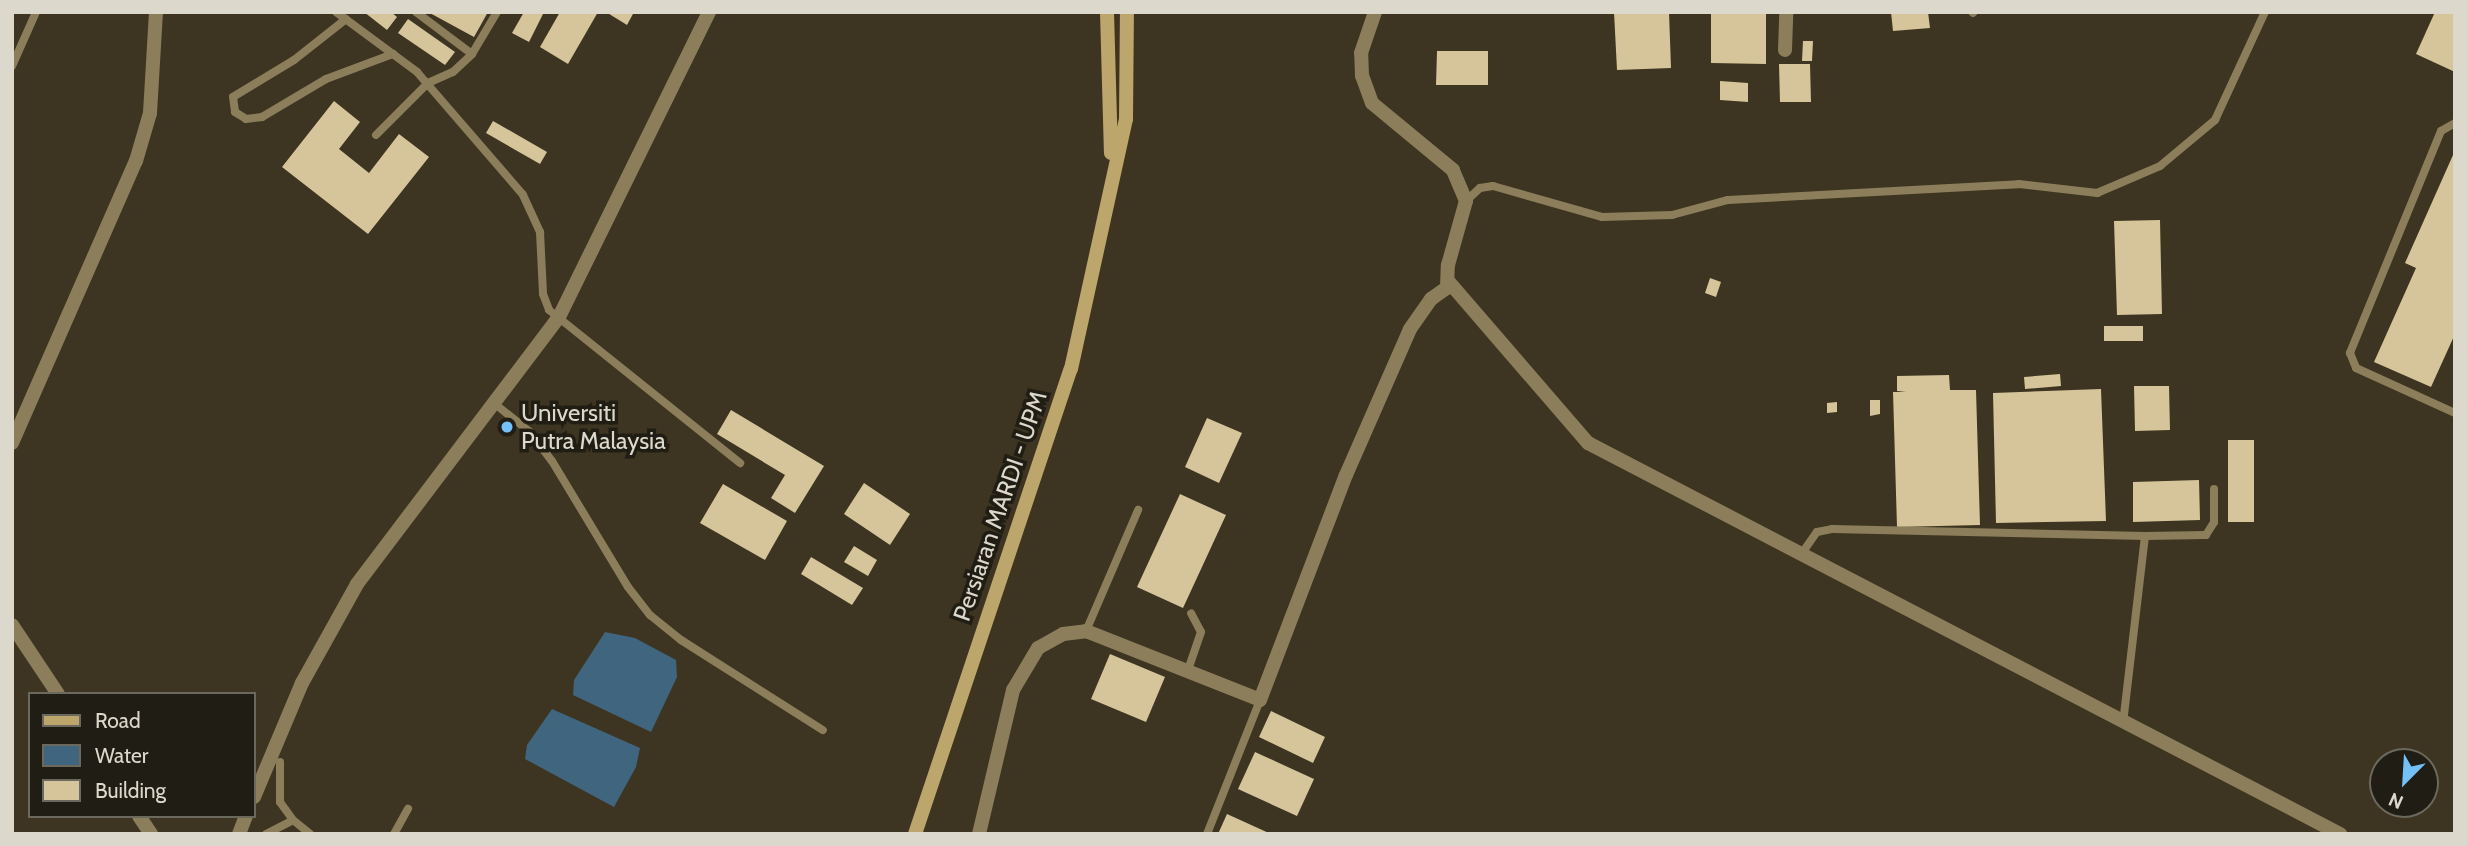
<!DOCTYPE html>
<html>
<head>
<meta charset="utf-8">
<style>
	body { margin:0 }
	#map { position:relative; width:2467px; height:846px; overflow:hidden; background:#3d3521; font-family:Cabin,sans-serif }
	div>[style] { position:absolute }
	[style*='--x'] { left:calc(var(--x)*1px); top:calc(var(--y)*1px); width:calc(var(--w)*1px); rotate:calc(var(--a)*1deg) }
	.water>* { inset:0; background:#3f657f }
	.building>* { inset:0; background:#d6c59a }
	.lane>* { height:8px; margin:-4px; padding:0 4px; transform-origin:4px; border-radius:4px; background:#8c7e5a }
	.street>* { height:14px; margin:-7px; padding:0 7px; transform-origin:7px; border-radius:7px; background:#8c7e5a }
	.secondary>* { height:14px; margin:-7px; padding:0 7px; transform-origin:7px; border-radius:7px; background:#bda66b }
	.dots>* { width:19px; height:19px; translate:-50% -50%; box-sizing:border-box; border:4px solid #201d14; border-radius:50% }
	span { translate:-50% -50%; white-space:nowrap; text-align:center; line-height:1.15; -webkit-text-stroke:7px #201d14; paint-order:stroke }
	.poi-label { font-size:24px; color:#dcd8cc }
	.left { translate:0 -50%; text-align:left }
	.street-label { font-size:24px; color:#dcd8cc }
	.frame { position:absolute; inset:0; border:14px solid #dcd8cc; pointer-events:none }
	.legend { position:absolute; left:28px; top:692px; width:228px; height:126px; box-sizing:border-box; background:#201d14; border:2px solid #6b685e; margin:0; padding:9px 12px; list-style:none; font-size:21px; color:#dcd8cc }
	.legend li { display:flex; align-items:center; gap:14px; height:35px }
	.legend b { width:35px; border:2px solid #6b685e }
	.north { position:absolute; left:2369px; top:748px; width:70px; height:70px; box-sizing:border-box; background:#201d14; border:2px solid #6b685e; border-radius:50%; rotate:204deg; font-size:19px; font-weight:700; line-height:28px; text-align:center; color:#dcd8cc }
	.north::after { content:''; display:block; margin:auto; width:24px; height:32px; background:#73c1f6; clip-path:polygon(50% 0,100% 100%,50% 72%,0 100%) }
</style>
</head>
<body>
<div id="map">
	<div class="water">
		<i style="clip-path:polygon(605px 632px,635px 638px,676px 660px,677px 677px,651px 732px,573px 695px,574px 680px)"></i>
		<i style="clip-path:polygon(552px 709px,640px 748px,636px 767px,614px 807px,525px 759px,527px 745px)"></i>
	</div>
	<div class="building">
		<i style="clip-path:polygon(364px 12px,391px 12px,397px 17px,387px 30px)"></i>
		<i style="clip-path:polygon(428px 12px,488px 12px,474px 37px)"></i>
		<i style="clip-path:polygon(524px 12px,544px 12px,529px 42px,512px 33px)"></i>
		<i style="clip-path:polygon(560px 12px,598px 12px,568px 64px,540px 47px)"></i>
		<i style="clip-path:polygon(606px 12px,634px 12px,627px 25px)"></i>
		<i style="clip-path:polygon(1614px 12px,1669px 12px,1671px 68px,1617px 70px)"></i>
		<i style="clip-path:polygon(1711px 12px,1766px 12px,1766px 64px,1711px 63px)"></i>
		<i style="clip-path:polygon(1891px 12px,1928px 12px,1930px 28px,1893px 31px)"></i>
		<i style="clip-path:polygon(2435px 12px,2455px 12px,2455px 72px,2416px 54px)"></i>
		<i style="clip-path:polygon(408px 19px,455px 52px,445px 65px,398px 33px)"></i>
		<i style="clip-path:polygon(1803px 41px,1813px 41px,1812px 61px,1802px 61px)"></i>
		<i style="clip-path:polygon(1437px 51px,1488px 51px,1488px 85px,1436px 85px)"></i>
		<i style="clip-path:polygon(1779px 64px,1810px 64px,1811px 102px,1780px 102px)"></i>
		<i style="clip-path:polygon(1720px 81px,1748px 83px,1748px 102px,1720px 100px)"></i>
		<i style="clip-path:polygon(334px 101px,360px 122px,339px 149px,369px 173px,399px 134px,429px 157px,368px 234px,282px 167px)"></i>
		<i style="clip-path:polygon(493px 121px,547px 152px,540px 164px,486px 133px)"></i>
		<i style="clip-path:polygon(2453px 155px,2455px 334px,2431px 387px,2374px 362px,2416px 268px,2405px 263px)"></i>
		<i style="clip-path:polygon(2160px 220px,2162px 314px,2117px 315px,2114px 221px)"></i>
		<i style="clip-path:polygon(1710px 278px,1721px 282px,1716px 297px,1705px 293px)"></i>
		<i style="clip-path:polygon(2104px 326px,2143px 326px,2143px 341px,2104px 341px)"></i>
		<i style="clip-path:polygon(2060px 374px,2061px 386px,2025px 389px,2024px 377px)"></i>
		<i style="clip-path:polygon(1949px 375px,1950px 390px,1976px 390px,1980px 525px,1897px 527px,1893px 392px,1906px 392px,1897px 391px,1897px 376px)"></i>
		<i style="clip-path:polygon(2134px 386px,2169px 386px,2170px 430px,2135px 431px)"></i>
		<i style="clip-path:polygon(2101px 389px,2106px 521px,1996px 523px,1993px 393px)"></i>
		<i style="clip-path:polygon(1870px 400px,1880px 400px,1880px 414px,1870px 416px)"></i>
		<i style="clip-path:polygon(1837px 402px,1837px 412px,1827px 413px,1827px 403px)"></i>
		<i style="clip-path:polygon(731px 410px,824px 466px,795px 513px,771px 498px,785px 475px,717px 434px)"></i>
		<i style="clip-path:polygon(1207px 418px,1242px 433px,1219px 483px,1185px 467px)"></i>
		<i style="clip-path:polygon(2228px 440px,2254px 440px,2254px 522px,2228px 522px)"></i>
		<i style="clip-path:polygon(2199px 480px,2200px 520px,2133px 522px,2133px 482px)"></i>
		<i style="clip-path:polygon(864px 483px,910px 514px,890px 545px,844px 514px)"></i>
		<i style="clip-path:polygon(723px 484px,787px 521px,765px 560px,700px 523px)"></i>
		<i style="clip-path:polygon(1180px 494px,1226px 515px,1183px 608px,1137px 587px)"></i>
		<i style="clip-path:polygon(854px 546px,877px 560px,868px 576px,844px 562px)"></i>
		<i style="clip-path:polygon(811px 557px,863px 588px,852px 605px,801px 574px)"></i>
		<i style="clip-path:polygon(1110px 654px,1165px 677px,1146px 722px,1091px 699px)"></i>
		<i style="clip-path:polygon(1271px 711px,1325px 737px,1313px 763px,1259px 737px)"></i>
		<i style="clip-path:polygon(1255px 752px,1314px 779px,1297px 816px,1238px 789px)"></i>
		<i style="clip-path:polygon(1227px 814px,1271px 834px,1218px 834px)"></i>
	</div>
	<div class="lane">
		<i style="--x:336;--y:12;--w:101;--a:36.5"></i>
		<i style="--x:417;--y:72;--w:162;--a:49.2"></i>
		<i style="--x:523;--y:195;--w:41;--a:65.3"></i>
		<i style="--x:540;--y:232;--w:62;--a:87.2"></i>
		<i style="--x:543;--y:294;--w:17;--a:69"></i>
		<i style="--x:549;--y:310;--w:245;--a:38.7"></i>
		<i style="--x:416;--y:12;--w:70;--a:36.9"></i>
		<i style="--x:1973;--y:13;--w:1;--a:-45"></i>
		<i style="--x:346;--y:19;--w:66;--a:141.7"></i>
		<i style="--x:294;--y:60;--w:71;--a:148.8"></i>
		<i style="--x:233;--y:97;--w:15;--a:82"></i>
		<i style="--x:235;--y:112;--w:13;--a:32"></i>
		<i style="--x:246;--y:119;--w:16;--a:-7"></i>
		<i style="--x:262;--y:117;--w:74;--a:-30.7"></i>
		<i style="--x:326;--y:79;--w:72;--a:-20.5"></i>
		<i style="--x:12;--y:66;--w:59;--a:-66"></i>
		<i style="--x:2455;--y:123;--w:16;--a:150"></i>
		<i style="--x:2441;--y:131;--w:240;--a:112.3"></i>
		<i style="--x:2350;--y:353;--w:16;--a:68"></i>
		<i style="--x:2356;--y:368;--w:109;--a:24.4"></i>
		<i style="--x:376;--y:135;--w:74;--a:-45"></i>
		<i style="--x:428;--y:83;--w:27;--a:-24"></i>
		<i style="--x:453;--y:72;--w:26;--a:-43"></i>
		<i style="--x:472;--y:54;--w:49;--a:-59.2"></i>
		<i style="--x:1466;--y:201;--w:19;--a:-43"></i>
		<i style="--x:1480;--y:188;--w:13;--a:-9"></i>
		<i style="--x:1493;--y:186;--w:113;--a:15.9"></i>
		<i style="--x:1602;--y:217;--w:70;--a:-1.6"></i>
		<i style="--x:1672;--y:215;--w:58;--a:-15"></i>
		<i style="--x:1728;--y:200;--w:291;--a:-3.1"></i>
		<i style="--x:2019;--y:184;--w:79;--a:6.6"></i>
		<i style="--x:2097;--y:193;--w:69;--a:-23.2"></i>
		<i style="--x:2160;--y:166;--w:72;--a:-39.9"></i>
		<i style="--x:2215;--y:120;--w:119;--a:-65.2"></i>
		<i style="--x:495;--y:404;--w:45;--a:38.7"></i>
		<i style="--x:530;--y:432;--w:36;--a:53"></i>
		<i style="--x:552;--y:461;--w:147;--a:58.9"></i>
		<i style="--x:628;--y:587;--w:36;--a:52"></i>
		<i style="--x:650;--y:615;--w:40;--a:39"></i>
		<i style="--x:681;--y:640;--w:168;--a:32.4"></i>
		<i style="--x:2145;--y:536;--w:61;--a:-0.9"></i>
		<i style="--x:2206;--y:535;--w:15;--a:-58"></i>
		<i style="--x:2214;--y:522;--w:33;--a:-90"></i>
		<i style="--x:1800;--y:556;--w:29;--a:-55"></i>
		<i style="--x:1817;--y:532;--w:15;--a:-11"></i>
		<i style="--x:1832;--y:529;--w:313;--a:1.3"></i>
		<i style="--x:2145;--y:536;--w:187;--a:96.7"></i>
		<i style="--x:1086;--y:631;--w:132;--a:-66.7"></i>
		<i style="--x:1188;--y:670;--w:40;--a:-71.1"></i>
		<i style="--x:1201;--y:632;--w:21;--a:-118"></i>
		<i style="--x:293;--y:820;--w:22;--a:39"></i>
		<i style="--x:266;--y:834;--w:30;--a:-27"></i>
		<i style="--x:293;--y:820;--w:22;--a:-126"></i>
		<i style="--x:280;--y:802;--w:40;--a:-90"></i>
		<i style="--x:394;--y:834;--w:29;--a:-61"></i>
		<i style="--x:1207;--y:834;--w:144;--a:-68.4"></i>
	</div>
	<div class="street">
		<i style="--x:1785;--y:50;--w:38;--a:-88"></i>
		<i style="--x:1449;--y:282;--w:213;--a:49.2"></i>
		<i style="--x:1588;--y:443;--w:848;--a:27.47"></i>
		<i style="--x:12;--y:443;--w:308;--a:-66.3"></i>
		<i style="--x:136;--y:161;--w:50;--a:-73.7"></i>
		<i style="--x:150;--y:113;--w:101;--a:-86.6"></i>
		<i style="--x:12;--y:625;--w:83;--a:56.3"></i>
		<i style="--x:254;--y:797;--w:124;--a:-67.2"></i>
		<i style="--x:302;--y:683;--w:113;--a:-60.9"></i>
		<i style="--x:357;--y:584;--w:335;--a:-52.9"></i>
		<i style="--x:559;--y:317;--w:340;--a:-63.8"></i>
		<i style="--x:139;--y:816;--w:22;--a:56"></i>
		<i style="--x:239;--y:834;--w:19;--a:-69"></i>
		<i style="--x:979;--y:834;--w:148;--a:-76.7"></i>
		<i style="--x:1013;--y:690;--w:49;--a:-59.2"></i>
		<i style="--x:1038;--y:648;--w:29;--a:-29"></i>
		<i style="--x:1063;--y:634;--w:23;--a:-7"></i>
		<i style="--x:1086;--y:631;--w:187;--a:21.6"></i>
		<i style="--x:1260;--y:700;--w:241;--a:-69.1"></i>
		<i style="--x:1346;--y:475;--w:159;--a:-66.3"></i>
		<i style="--x:1410;--y:329;--w:37;--a:-55"></i>
		<i style="--x:1431;--y:299;--w:19;--a:-35"></i>
		<i style="--x:1447;--y:288;--w:23;--a:-88"></i>
		<i style="--x:1448;--y:265;--w:66;--a:-74.3"></i>
		<i style="--x:1466;--y:201;--w:34;--a:-113"></i>
		<i style="--x:1453;--y:170;--w:105;--a:-140.4"></i>
		<i style="--x:1372;--y:103;--w:29;--a:-110"></i>
		<i style="--x:1362;--y:76;--w:23;--a:-92"></i>
		<i style="--x:1361;--y:53;--w:43;--a:-71.1"></i>
	</div>
	<div class="secondary">
		<i style="--x:1107;--y:12;--w:141;--a:88.4"></i>
		<i style="--x:915;--y:834;--w:490;--a:-71.5"></i>
		<i style="--x:1071;--y:369;--w:256;--a:-77.6"></i>
		<i style="--x:1126;--y:119;--w:107;--a:-89.5"></i>
	</div>
	<div class="dots">
		<i style="left:507px;top:427px;background:#73c1f6"></i>
	</div>
	<div class="poi-label">
		<span class="left" style="left:521px;top:427px">Universiti<br>Putra Malaysia</span>
	</div>
	<div class="street-label">
		<span style="left:1000px;top:506px;rotate:-71deg">Persiaran MARDI - UPM</span>
	</div>
	<div class="frame"></div>
	<ul class="legend">
	<li><b style="height:9px;background:#bda66b"></b>Road</li>
	<li><b style="height:19px;background:#3f657f"></b>Water</li>
	<li><b style="height:19px;background:#d6c59a"></b>Building</li>
	</ul>
	<div class="north">N</div>
</div>
</body>
</html>
